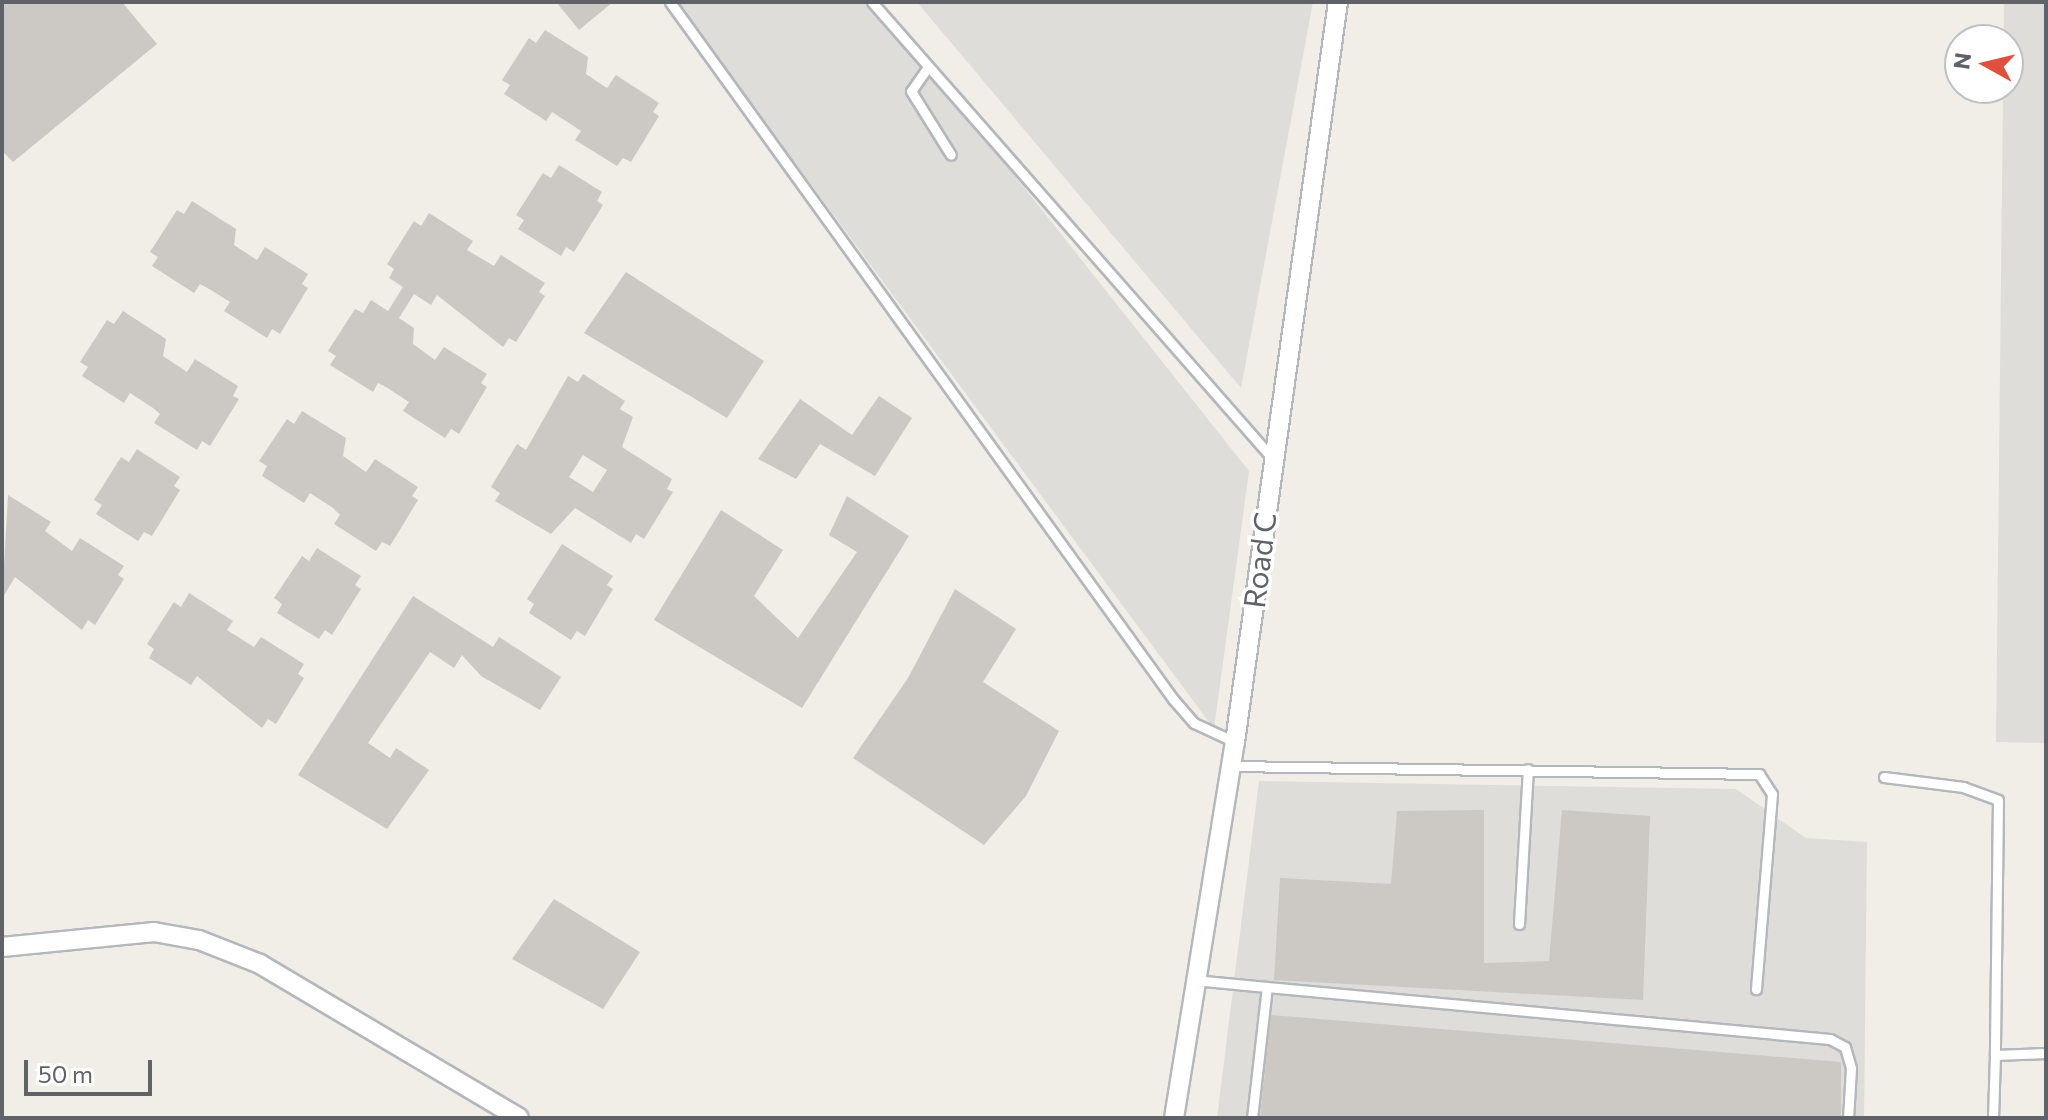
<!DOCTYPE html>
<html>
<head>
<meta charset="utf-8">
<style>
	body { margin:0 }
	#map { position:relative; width:2048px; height:1120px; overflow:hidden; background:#f0eee7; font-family:Commissioner,sans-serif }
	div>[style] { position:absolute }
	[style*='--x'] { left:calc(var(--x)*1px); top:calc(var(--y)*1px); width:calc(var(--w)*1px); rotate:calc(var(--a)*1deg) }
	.industrial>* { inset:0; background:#dfddd9 }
	.building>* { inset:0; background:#ccc9c4 }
	.roads { filter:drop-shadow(2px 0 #b4b7bb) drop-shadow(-2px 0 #b4b7bb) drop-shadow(0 2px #b4b7bb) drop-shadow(0 -2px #b4b7bb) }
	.service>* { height:9px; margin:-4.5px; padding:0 4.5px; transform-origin:4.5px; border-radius:4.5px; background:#fff }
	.minor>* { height:18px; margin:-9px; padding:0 9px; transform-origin:9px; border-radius:9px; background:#fff }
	span { translate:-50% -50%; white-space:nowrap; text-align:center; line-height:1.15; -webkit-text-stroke:7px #fff; paint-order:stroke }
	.street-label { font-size:30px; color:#5f6267 }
	.frame { position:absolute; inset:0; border:4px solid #5f6267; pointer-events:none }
	.north { position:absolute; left:1944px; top:24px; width:80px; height:80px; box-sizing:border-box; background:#fff; border:2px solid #bfc0c2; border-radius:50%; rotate:278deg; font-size:22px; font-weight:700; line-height:32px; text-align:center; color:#5f6267 }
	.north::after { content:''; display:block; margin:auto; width:28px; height:36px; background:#e0503e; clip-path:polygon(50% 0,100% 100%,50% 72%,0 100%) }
	.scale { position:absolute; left:24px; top:1060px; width:128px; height:36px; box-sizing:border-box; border:4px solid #5f6267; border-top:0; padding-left:10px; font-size:24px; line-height:28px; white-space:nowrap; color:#5f6267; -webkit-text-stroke:6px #fff; paint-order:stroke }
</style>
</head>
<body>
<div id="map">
	<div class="industrial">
		<i style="clip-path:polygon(676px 2px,877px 2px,1249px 471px,1214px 729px)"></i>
		<i style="clip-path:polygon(917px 2px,1313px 2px,1241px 388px)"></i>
		<i style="clip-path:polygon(2004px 2px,2046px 2px,2046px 743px,1996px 742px)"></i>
		<i style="clip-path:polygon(1259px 781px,1736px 789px,1806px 838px,1867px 842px,1864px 1118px,1217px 1118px)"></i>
	</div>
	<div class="building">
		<i style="clip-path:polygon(2px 2px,122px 2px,157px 44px,13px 162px,2px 151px)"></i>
		<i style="clip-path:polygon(556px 2px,613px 2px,579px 30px)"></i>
		<i style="clip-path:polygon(545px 30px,588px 57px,586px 74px,607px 88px,616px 75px,659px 103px,653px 112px,659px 116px,631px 162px,623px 158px,617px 166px,575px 140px,581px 131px,552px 112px,546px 121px,504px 94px,510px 85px,502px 80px,529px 38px,536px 43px)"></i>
		<i style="clip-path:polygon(559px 165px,602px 192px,597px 201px,603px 205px,574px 252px,566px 247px,561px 256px,518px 229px,524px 220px,516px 215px,543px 173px,551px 178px)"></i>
		<i style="clip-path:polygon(192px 201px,236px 229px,234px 245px,257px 260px,265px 247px,308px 274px,302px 284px,308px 288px,280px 334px,272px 329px,267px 338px,224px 311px,230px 302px,211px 290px,200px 284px,194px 293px,152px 266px,158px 257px,150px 252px,177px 210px,184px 214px)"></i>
		<i style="clip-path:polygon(429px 213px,473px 241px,467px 250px,494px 266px,501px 255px,545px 283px,539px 292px,545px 296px,516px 342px,509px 338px,503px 347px,437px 295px,431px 305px,414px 294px,399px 318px,414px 328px,413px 344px,435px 360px,444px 347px,487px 374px,481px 383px,487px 387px,459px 434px,451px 429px,445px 438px,403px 411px,409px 402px,386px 387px,378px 383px,373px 392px,330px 365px,336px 356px,328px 351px,355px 309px,363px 313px,371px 300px,388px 311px,403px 287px,389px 278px,394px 269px,387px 264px,414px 221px,421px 226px)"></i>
		<i style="clip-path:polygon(626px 272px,764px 361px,727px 418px,584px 333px)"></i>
		<i style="clip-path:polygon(123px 311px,166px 339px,163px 356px,187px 372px,195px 359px,238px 386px,233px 396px,239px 399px,210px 446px,202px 441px,197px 450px,154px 423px,160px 414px,153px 408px,130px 393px,124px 403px,82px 376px,88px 367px,80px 362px,107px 320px,114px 324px)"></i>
		<i style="clip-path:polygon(evenodd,583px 374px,625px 401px,620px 409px,633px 417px,622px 447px,672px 479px,667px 489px,673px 492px,644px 539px,636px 534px,631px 543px,575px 508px,551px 534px,495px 501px,500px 493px,491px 487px,517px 444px,526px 450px,568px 376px,578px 382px,583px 374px,583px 455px,607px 470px,593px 492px,569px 477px,583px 455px)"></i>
		<i style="clip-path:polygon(879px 396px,912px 418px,875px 476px,820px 444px,796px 479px,758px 459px,800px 399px,852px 435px)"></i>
		<i style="clip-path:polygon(302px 411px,346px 438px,343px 456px,366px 472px,375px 459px,418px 487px,412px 496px,418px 500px,390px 546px,382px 542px,376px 551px,334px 524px,340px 515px,333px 508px,310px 493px,304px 503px,262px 476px,267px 466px,259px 461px,287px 419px,294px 424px)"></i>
		<i style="clip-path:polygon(137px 449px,180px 477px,174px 486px,180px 490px,152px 536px,144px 532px,138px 541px,96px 514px,102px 505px,94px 500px,121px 457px,129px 462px)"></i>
		<i style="clip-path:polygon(8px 495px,51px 522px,45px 531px,72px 551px,80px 538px,124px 566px,118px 575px,124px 579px,95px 625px,88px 620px,82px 630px,15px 577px,2px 599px)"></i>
		<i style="clip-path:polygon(847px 496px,909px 536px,802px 708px,654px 620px,721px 510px,783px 550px,754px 596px,798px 638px,857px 552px,829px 535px)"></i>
		<i style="clip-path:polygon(562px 544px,613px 576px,607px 585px,613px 589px,585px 636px,577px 631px,571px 640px,529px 613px,534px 604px,527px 599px)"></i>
		<i style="clip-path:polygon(317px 548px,361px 576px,355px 585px,361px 589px,332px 635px,325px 630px,319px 639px,277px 613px,282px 604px,274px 598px,302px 556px,309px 561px)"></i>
		<i style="clip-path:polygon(955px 589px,1016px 629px,983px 682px,1059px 731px,1026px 796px,984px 845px,853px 758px,908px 678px)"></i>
		<i style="clip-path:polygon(189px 593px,233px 621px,227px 630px,254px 647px,261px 637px,304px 664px,298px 674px,304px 678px,276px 724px,268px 719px,262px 728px,197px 676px,191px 685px,149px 658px,154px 649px,147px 644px,174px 602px,181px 607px)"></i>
		<i style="clip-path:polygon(413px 596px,493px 647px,499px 637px,561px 677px,540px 710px,481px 676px,462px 655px,454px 668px,430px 652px,368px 743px,390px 758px,396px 748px,429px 770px,387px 829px,298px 775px)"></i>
		<i style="clip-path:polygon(1484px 810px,1484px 963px,1549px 961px,1562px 810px,1650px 816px,1643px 1000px,1274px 980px,1280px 878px,1391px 884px,1397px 811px)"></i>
		<i style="clip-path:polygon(554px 899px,640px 952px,603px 1009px,512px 959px)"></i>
		<i style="clip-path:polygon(1271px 1015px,1841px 1062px,1841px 1118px,1260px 1118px)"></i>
	</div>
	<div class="roads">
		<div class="service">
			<i style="--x:670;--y:2;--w:860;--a:54.18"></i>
			<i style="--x:1173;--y:699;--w:32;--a:49"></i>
			<i style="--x:1194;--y:723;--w:45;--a:24.9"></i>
			<i style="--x:872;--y:2;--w:607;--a:48.74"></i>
			<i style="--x:928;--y:67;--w:29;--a:125"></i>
			<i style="--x:911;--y:91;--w:75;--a:58"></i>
			<i style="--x:1231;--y:766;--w:528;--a:0.87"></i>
			<i style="--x:1759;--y:774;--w:24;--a:57"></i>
			<i style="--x:1772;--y:794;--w:196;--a:94.7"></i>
			<i style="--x:1884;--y:777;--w:80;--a:7.2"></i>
			<i style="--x:1963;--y:787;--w:37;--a:20"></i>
			<i style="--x:1998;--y:800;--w:255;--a:90.7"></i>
			<i style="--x:1995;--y:1055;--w:51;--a:-2.2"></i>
			<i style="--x:1519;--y:924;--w:155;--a:-86.7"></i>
			<i style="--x:1194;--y:980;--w:73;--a:5.5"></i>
			<i style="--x:1252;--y:1118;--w:132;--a:-83.5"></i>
			<i style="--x:1267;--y:987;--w:565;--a:5.28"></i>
			<i style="--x:1830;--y:1039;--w:17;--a:28"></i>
			<i style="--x:1845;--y:1047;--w:22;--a:74"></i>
			<i style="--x:1851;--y:1068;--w:50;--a:93.4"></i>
			<i style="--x:1993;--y:1118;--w:63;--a:-88.2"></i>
		</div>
		<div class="minor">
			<i style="--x:2;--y:947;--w:153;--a:-5.6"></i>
			<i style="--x:154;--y:932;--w:46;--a:10.1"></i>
			<i style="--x:199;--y:940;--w:66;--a:21.5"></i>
			<i style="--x:260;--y:964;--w:301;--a:30.7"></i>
			<i style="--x:1174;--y:1118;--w:381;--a:-80.8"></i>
			<i style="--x:1235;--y:742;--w:747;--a:-82.08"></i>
		</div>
	</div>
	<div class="street-label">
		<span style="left:1259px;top:560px;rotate:-83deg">Road C</span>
	</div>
	<div class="frame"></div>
	<div class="north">N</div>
	<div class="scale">50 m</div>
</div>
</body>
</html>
